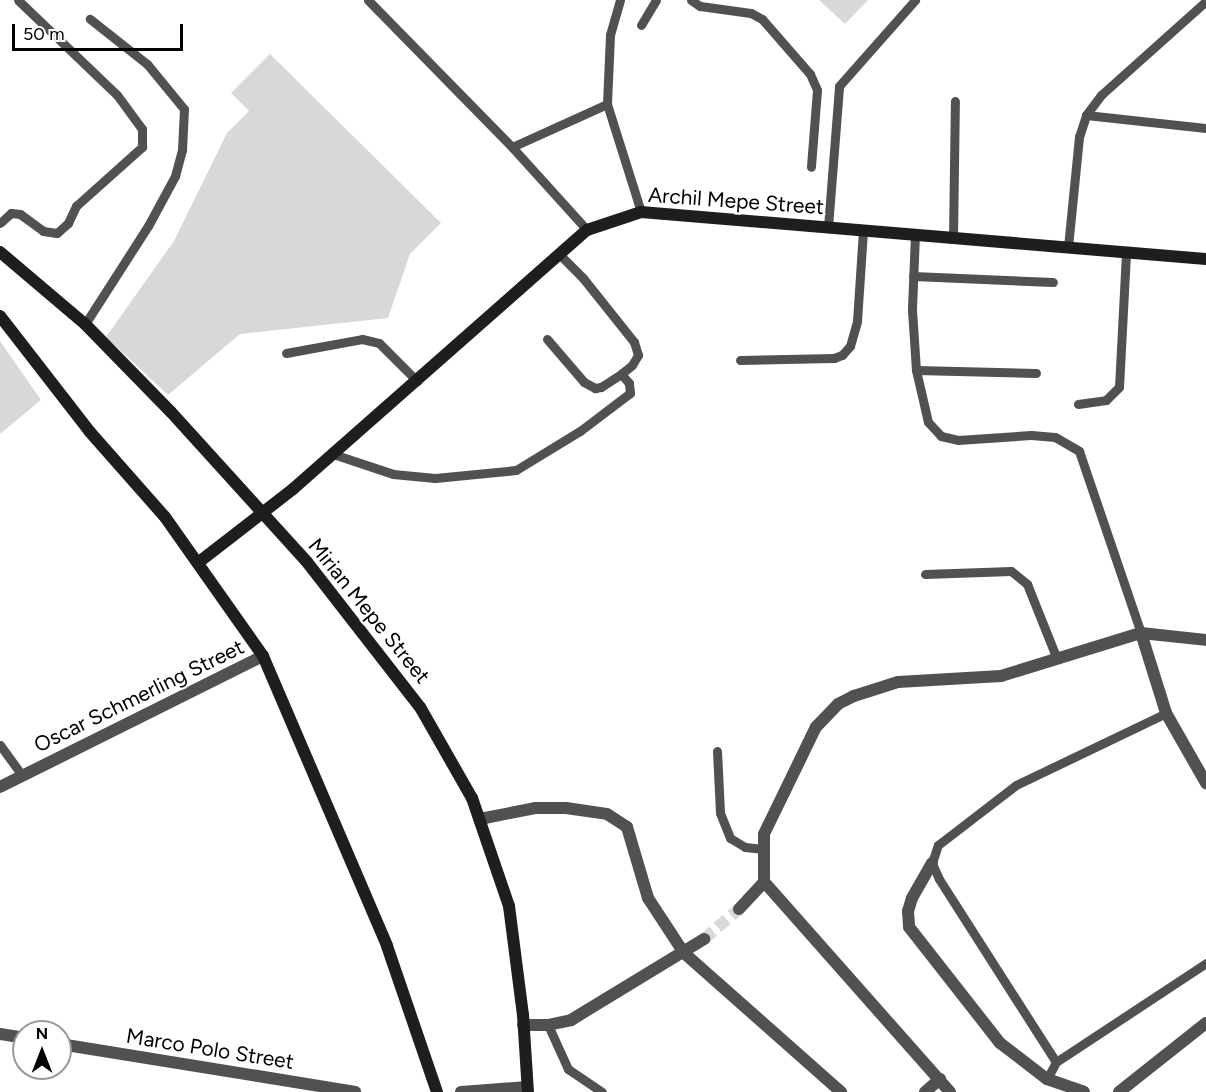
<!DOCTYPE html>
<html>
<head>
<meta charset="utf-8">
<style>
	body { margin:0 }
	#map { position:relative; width:1206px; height:1092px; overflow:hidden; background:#fff; font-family:Figtree,sans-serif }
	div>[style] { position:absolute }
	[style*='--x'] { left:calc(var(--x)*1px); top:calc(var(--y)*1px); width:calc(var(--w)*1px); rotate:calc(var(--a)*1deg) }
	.green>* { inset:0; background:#d8d8d8 }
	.street-tunnel>* { height:12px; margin-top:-6px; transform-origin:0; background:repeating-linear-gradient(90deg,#d9d9d9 0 12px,transparent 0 18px) }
	.lane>* { height:9px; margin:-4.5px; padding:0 4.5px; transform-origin:4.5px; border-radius:4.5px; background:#515151 }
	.street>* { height:12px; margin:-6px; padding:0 6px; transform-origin:6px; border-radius:6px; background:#515151 }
	.secondary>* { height:12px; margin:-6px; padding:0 6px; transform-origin:6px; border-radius:6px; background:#1e1e1e }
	span { translate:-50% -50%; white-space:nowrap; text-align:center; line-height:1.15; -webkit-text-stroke:4.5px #fff; paint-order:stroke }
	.street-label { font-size:21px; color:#000 }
	.north { position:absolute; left:12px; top:1020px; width:60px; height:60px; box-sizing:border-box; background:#fff; border:2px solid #999; border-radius:50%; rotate:0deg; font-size:16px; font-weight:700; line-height:24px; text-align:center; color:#000 }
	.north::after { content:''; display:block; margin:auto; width:21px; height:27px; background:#000; clip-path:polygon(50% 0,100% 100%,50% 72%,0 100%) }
	.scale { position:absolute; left:12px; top:24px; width:171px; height:27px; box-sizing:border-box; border:3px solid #000; border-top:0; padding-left:8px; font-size:18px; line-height:21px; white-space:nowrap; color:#000; -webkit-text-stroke:4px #fff; paint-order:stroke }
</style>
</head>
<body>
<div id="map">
	<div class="green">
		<i style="clip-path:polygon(819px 0,868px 0,845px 24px)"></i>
		<i style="clip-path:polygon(270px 54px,441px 223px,410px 254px,388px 318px,240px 334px,168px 395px,106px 337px,174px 241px,227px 133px,249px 111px,231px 93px)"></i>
		<i style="clip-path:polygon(0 341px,41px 400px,0 434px)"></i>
	</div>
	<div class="street-tunnel">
		<i style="--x:704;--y:939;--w:46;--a:-40.6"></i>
	</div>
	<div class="lane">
		<i style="--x:368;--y:0;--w:206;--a:45.6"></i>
		<i style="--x:512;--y:147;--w:112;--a:47.9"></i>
		<i style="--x:620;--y:0;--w:36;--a:106"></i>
		<i style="--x:610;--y:35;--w:69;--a:92.5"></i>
		<i style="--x:607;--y:104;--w:113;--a:72.5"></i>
		<i style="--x:691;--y:0;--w:11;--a:34"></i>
		<i style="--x:700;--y:6;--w:51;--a:7.8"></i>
		<i style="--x:751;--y:13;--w:13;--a:29"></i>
		<i style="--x:762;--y:19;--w:73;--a:48.9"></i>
		<i style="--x:810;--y:74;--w:17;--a:66"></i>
		<i style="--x:817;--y:90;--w:77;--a:94.5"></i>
		<i style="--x:641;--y:25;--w:29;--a:-59"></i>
		<i style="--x:1086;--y:115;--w:121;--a:6.2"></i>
		<i style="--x:512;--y:147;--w:104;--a:-24.4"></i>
		<i style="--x:0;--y:223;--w:15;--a:-42"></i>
		<i style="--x:11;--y:213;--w:9;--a:6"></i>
		<i style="--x:20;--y:214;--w:29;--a:36"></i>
		<i style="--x:43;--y:231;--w:14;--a:8"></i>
		<i style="--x:57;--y:233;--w:15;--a:-42"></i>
		<i style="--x:68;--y:223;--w:19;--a:-65"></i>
		<i style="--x:76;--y:206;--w:89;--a:-41.8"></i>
		<i style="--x:142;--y:147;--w:18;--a:-90"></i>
		<i style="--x:142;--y:129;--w:42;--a:-126.3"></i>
		<i style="--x:117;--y:95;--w:137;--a:-136.2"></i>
		<i style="--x:828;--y:227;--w:141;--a:-85.5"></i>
		<i style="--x:839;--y:86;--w:115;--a:-48.5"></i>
		<i style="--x:915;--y:234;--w:76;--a:92.3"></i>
		<i style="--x:912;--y:310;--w:60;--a:86.2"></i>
		<i style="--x:916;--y:370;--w:53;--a:77"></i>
		<i style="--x:928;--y:422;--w:19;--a:47"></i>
		<i style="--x:941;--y:436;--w:17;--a:13"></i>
		<i style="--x:958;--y:440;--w:73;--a:-3.9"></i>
		<i style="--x:1031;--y:435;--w:24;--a:5"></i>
		<i style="--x:1055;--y:437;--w:28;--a:30"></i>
		<i style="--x:1079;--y:451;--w:192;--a:71.2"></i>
		<i style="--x:953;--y:238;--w:137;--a:-89.2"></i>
		<i style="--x:1068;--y:247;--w:111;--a:-84.3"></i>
		<i style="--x:1079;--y:137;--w:23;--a:-72"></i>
		<i style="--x:1086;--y:115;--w:25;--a:-53"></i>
		<i style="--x:1101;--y:95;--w:141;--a:-41.8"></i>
		<i style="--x:913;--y:276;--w:140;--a:2.5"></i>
		<i style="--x:85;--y:324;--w:117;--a:-57.3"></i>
		<i style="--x:148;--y:226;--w:57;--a:-61.6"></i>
		<i style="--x:175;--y:176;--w:27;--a:-75"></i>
		<i style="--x:182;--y:150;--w:41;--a:-87.2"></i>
		<i style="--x:184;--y:109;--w:58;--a:-129.4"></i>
		<i style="--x:147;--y:64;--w:73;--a:-141.7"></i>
		<i style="--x:547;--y:339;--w:57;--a:49.3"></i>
		<i style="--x:584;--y:382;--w:13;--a:29"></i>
		<i style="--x:595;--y:388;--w:6;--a:-9"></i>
		<i style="--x:601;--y:387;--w:24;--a:-33"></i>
		<i style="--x:621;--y:374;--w:14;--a:-39"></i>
		<i style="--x:632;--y:365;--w:12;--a:-59"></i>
		<i style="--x:638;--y:355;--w:14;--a:-107"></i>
		<i style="--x:634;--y:342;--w:82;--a:-128.6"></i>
		<i style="--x:583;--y:278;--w:33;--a:-135"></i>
		<i style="--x:286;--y:353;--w:77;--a:-10.4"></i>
		<i style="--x:362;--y:339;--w:17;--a:13"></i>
		<i style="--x:379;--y:343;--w:54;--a:45"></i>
		<i style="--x:740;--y:360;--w:94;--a:-1.2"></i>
		<i style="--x:834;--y:358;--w:9;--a:-21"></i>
		<i style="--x:842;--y:355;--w:12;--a:-48"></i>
		<i style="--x:850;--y:346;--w:26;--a:-74"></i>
		<i style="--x:857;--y:321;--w:91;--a:-86.2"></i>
		<i style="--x:916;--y:370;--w:120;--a:1.4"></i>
		<i style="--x:1078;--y:404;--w:28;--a:-8"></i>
		<i style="--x:1106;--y:400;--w:18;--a:-45"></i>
		<i style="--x:1119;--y:387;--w:134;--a:-87"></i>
		<i style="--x:333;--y:454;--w:63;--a:18.4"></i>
		<i style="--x:393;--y:474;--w:42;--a:5.4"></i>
		<i style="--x:435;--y:478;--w:81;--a:-5.6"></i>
		<i style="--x:516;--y:470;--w:75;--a:-31.4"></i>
		<i style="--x:580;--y:431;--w:63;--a:-37.2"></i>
		<i style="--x:630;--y:393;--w:10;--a:-96"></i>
		<i style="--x:629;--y:383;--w:12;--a:-132"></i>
		<i style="--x:925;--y:574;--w:86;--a:-2"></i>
		<i style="--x:1011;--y:571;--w:21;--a:39"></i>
		<i style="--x:1027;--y:584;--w:81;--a:68.2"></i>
		<i style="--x:0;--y:745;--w:37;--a:54"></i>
		<i style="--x:717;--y:751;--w:62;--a:87.2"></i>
		<i style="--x:720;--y:813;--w:27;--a:68"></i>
		<i style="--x:730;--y:838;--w:17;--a:31"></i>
		<i style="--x:745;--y:847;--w:19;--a:6"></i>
		<i style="--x:548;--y:1025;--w:48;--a:65.6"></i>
		<i style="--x:568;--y:1069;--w:41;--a:34.1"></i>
		<i style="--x:1056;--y:1062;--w:217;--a:-122.6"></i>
		<i style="--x:939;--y:879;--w:17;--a:-114"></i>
		<i style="--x:932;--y:863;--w:19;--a:-72"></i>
		<i style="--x:938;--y:845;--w:98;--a:-37.6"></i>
		<i style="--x:1016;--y:785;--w:166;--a:-25.6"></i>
		<i style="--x:1047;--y:1079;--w:19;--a:-62"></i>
		<i style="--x:1056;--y:1062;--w:180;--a:-33.4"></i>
	</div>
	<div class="street">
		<i style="--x:1141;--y:633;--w:84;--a:72.6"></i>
		<i style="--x:1166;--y:713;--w:81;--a:60.3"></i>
		<i style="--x:0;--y:787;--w:294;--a:-26.5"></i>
		<i style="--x:480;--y:819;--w:56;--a:-11.3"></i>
		<i style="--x:535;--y:808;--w:31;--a:0"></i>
		<i style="--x:566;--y:808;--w:41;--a:8.3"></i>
		<i style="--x:607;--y:814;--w:24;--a:33"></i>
		<i style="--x:627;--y:827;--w:74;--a:73.5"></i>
		<i style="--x:648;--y:898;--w:66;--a:56.8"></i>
		<i style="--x:684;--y:953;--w:210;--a:41.5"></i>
		<i style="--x:932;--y:863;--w:40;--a:119.7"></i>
		<i style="--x:912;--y:898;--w:14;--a:107"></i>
		<i style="--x:908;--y:911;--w:16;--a:86"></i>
		<i style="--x:909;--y:927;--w:147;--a:51.9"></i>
		<i style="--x:1000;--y:1043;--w:59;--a:37.5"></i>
		<i style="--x:1047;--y:1079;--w:39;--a:19"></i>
		<i style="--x:739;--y:909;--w:37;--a:-47"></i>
		<i style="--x:523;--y:1025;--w:25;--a:0"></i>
		<i style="--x:548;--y:1025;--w:24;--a:-12"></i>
		<i style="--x:571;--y:1020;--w:156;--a:-31.3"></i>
		<i style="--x:0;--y:1034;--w:24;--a:9"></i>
		<i style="--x:60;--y:1044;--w:299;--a:9.2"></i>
		<i style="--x:461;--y:1092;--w:66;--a:-4.3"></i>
		<i style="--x:925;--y:1092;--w:20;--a:-41"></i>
		<i style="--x:950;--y:1092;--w:281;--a:-131.5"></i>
		<i style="--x:764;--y:882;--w:48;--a:-90"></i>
		<i style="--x:764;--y:834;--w:119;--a:-64.1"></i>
		<i style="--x:816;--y:727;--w:32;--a:-46"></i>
		<i style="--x:838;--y:704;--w:18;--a:-27"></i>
		<i style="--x:854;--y:696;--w:46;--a:-17.7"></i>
		<i style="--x:898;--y:682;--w:103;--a:-3.3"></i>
		<i style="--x:1001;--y:676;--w:146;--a:-17.1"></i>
		<i style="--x:1141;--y:633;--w:65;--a:6.1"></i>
		<i style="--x:1119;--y:1092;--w:111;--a:-38.4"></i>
	</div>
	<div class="secondary">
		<i style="--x:0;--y:252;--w:111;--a:40.3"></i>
		<i style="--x:85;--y:324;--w:123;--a:45.7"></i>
		<i style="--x:171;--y:412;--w:202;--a:47.8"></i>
		<i style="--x:307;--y:562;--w:184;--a:52.1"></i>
		<i style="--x:420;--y:707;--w:105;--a:60.3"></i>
		<i style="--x:472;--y:798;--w:114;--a:71.1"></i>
		<i style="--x:509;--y:906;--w:110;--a:82.7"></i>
		<i style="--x:523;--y:1015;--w:77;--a:86.3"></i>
		<i style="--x:0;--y:316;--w:147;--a:52.2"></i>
		<i style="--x:90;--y:432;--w:113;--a:48.6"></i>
		<i style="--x:165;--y:517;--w:170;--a:54.8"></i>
		<i style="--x:263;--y:656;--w:315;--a:66.8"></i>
		<i style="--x:387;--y:946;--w:154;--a:71.1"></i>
		<i style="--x:199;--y:562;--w:119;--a:-37.8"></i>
		<i style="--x:293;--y:489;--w:392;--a:-41.4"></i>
		<i style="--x:587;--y:230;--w:57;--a:-18.4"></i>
		<i style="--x:641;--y:212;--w:567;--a:4.76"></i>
	</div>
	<div class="street-label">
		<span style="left:736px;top:201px;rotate:4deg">Archil Mepe Street</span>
		<span style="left:369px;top:611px;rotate:51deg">Mirian Mepe Street</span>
		<span style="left:139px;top:696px;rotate:-26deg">Oscar Schmerling Street</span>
		<span style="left:210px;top:1049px;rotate:9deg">Marco Polo Street</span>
	</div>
	<div class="north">N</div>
	<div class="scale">50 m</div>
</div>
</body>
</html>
